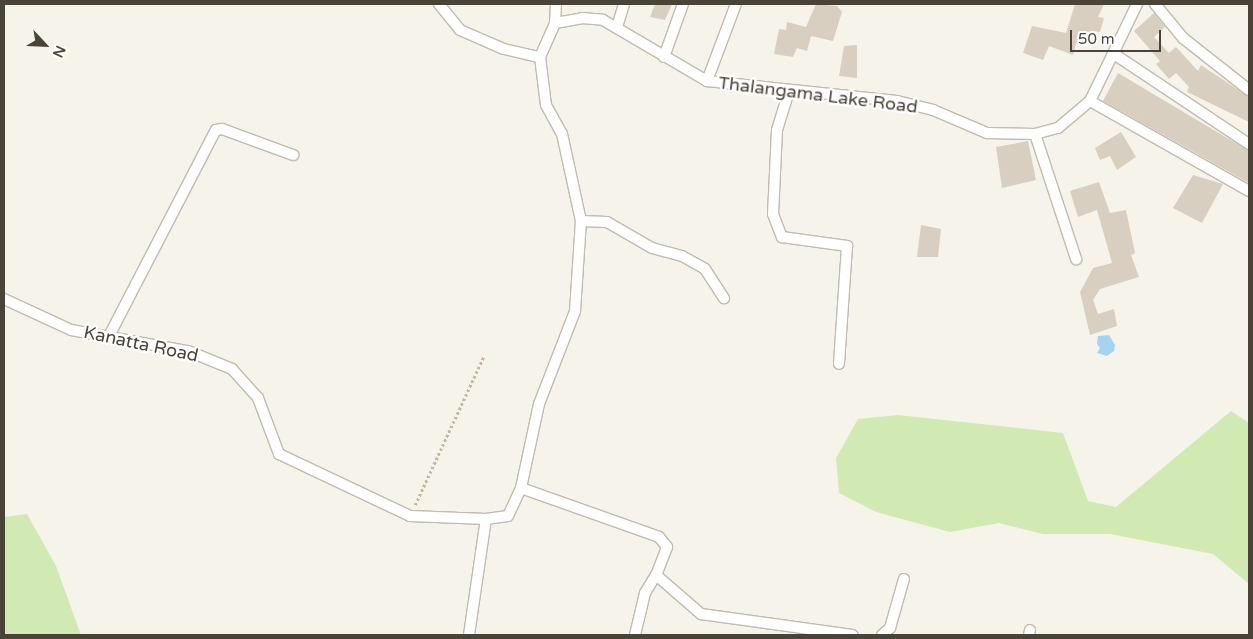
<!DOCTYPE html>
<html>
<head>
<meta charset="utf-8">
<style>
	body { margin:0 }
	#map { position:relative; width:1253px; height:639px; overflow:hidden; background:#f6f3eb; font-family:"Varela Round",sans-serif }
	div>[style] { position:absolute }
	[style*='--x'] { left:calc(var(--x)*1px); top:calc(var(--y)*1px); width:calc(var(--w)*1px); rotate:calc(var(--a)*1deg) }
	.green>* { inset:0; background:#d1eab4 }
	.water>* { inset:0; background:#a7d3f3 }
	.building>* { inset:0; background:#d8cfc0 }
	.path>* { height:2.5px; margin-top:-1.25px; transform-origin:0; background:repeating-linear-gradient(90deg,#c4b79e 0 2.5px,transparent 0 5px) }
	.roads { filter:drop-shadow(1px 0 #c2bbad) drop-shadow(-1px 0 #c2bbad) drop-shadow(0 1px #c2bbad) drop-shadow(0 -1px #c2bbad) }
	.minor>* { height:10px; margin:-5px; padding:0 5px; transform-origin:5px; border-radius:5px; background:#fff }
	span { translate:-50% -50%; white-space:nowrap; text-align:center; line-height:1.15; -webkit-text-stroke:5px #fff; paint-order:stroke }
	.street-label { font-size:18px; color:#4a4338 }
	.frame { position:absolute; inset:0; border:5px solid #4a4338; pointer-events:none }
	.north { position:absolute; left:20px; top:20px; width:50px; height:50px; -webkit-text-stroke:4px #fff; paint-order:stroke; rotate:115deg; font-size:14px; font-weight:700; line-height:20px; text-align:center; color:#4a4338 }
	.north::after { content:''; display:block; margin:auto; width:18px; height:22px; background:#4a4338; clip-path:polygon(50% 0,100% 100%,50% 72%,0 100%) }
	.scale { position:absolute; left:1070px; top:30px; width:91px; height:22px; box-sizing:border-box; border:2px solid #4a4338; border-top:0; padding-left:6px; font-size:15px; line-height:18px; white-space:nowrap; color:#4a4338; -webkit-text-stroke:4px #fff; paint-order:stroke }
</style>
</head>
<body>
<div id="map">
	<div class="green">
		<i style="clip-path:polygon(1231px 411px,1249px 423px,1249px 584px,1213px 554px,1110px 534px,1043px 534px,999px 523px,950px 532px,876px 512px,839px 493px,836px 458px,858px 419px,898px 415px,1063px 433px,1088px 501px,1116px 507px)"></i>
		<i style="clip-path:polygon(27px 514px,56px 566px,81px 635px,4px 635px,4px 517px)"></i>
	</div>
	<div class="water">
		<i style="clip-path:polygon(1109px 335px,1115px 345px,1114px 351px,1107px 356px,1097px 353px,1100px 348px,1097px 344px,1098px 336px)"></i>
	</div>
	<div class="building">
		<i style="clip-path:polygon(655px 4px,672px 4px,665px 20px,650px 17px)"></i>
		<i style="clip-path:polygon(816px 4px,837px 6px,842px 12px,833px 41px,811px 36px,807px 51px,797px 48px,793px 57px,774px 54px,779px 29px,786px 30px,787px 22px,806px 27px)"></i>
		<i style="clip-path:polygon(1075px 4px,1104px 4px,1098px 17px,1104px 18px,1100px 32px,1092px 31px,1089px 42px,1077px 40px,1073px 55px,1049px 46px,1043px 60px,1023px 53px,1032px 26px,1066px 33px)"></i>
		<i style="clip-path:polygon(1154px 13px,1165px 27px,1154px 37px,1169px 53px,1176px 47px,1198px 71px,1201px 65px,1249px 97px,1249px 122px,1187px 92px,1189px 87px,1176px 73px,1169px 79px,1156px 64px,1160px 61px,1134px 31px)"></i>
		<i style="clip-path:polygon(857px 45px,857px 78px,839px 76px,844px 46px)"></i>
		<i style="clip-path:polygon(1118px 73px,1249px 151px,1249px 183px,1103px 101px)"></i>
		<i style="clip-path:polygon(1121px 132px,1136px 157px,1117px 170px,1110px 156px,1100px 160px,1095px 148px)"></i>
		<i style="clip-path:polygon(1028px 141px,1036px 180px,1002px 188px,996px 147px)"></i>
		<i style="clip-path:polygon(1193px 175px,1223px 184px,1202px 223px,1173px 208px)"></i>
		<i style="clip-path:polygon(1099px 182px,1110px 213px,1126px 210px,1135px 253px,1131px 255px,1139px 277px,1100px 289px,1093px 300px,1098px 314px,1114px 309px,1117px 326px,1090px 335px,1080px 292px,1093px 268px,1112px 263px,1097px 210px,1078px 217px,1070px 191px)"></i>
		<i style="clip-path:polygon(921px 225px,941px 229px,938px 257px,917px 257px)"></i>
	</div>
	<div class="path">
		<i style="--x:415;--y:505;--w:164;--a:-65.2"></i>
	</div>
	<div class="roads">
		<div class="minor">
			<i style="--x:439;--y:4;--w:33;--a:51"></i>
			<i style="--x:460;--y:30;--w:48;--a:23.4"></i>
			<i style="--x:504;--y:49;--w:37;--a:13"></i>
			<i style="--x:1155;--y:4;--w:44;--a:50.5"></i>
			<i style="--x:1183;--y:38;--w:84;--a:38.2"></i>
			<i style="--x:555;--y:23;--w:19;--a:-87"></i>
			<i style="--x:617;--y:27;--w:24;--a:-73"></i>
			<i style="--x:1114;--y:54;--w:162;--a:33.7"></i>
			<i style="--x:664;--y:57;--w:56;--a:-70.3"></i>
			<i style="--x:707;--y:81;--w:82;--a:-69.4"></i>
			<i style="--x:789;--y:91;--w:41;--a:107.1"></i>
			<i style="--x:777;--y:130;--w:84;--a:92.7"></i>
			<i style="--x:773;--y:214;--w:25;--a:69"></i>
			<i style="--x:782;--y:237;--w:66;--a:7.9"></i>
			<i style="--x:847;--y:246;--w:118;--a:93.9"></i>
			<i style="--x:1090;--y:101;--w:183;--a:29.5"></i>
			<i style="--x:1035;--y:134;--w:132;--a:71.8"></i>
			<i style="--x:581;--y:221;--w:26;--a:2"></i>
			<i style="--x:607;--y:222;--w:52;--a:30"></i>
			<i style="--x:652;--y:248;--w:31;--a:15"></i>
			<i style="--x:682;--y:256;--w:26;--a:29"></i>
			<i style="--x:705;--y:269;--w:35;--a:57"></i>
			<i style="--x:4;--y:299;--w:74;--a:24.8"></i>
			<i style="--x:71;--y:330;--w:119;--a:10.2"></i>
			<i style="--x:188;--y:351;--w:48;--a:22.2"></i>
			<i style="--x:232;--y:369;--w:39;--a:48"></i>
			<i style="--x:258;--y:398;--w:60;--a:69.4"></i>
			<i style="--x:279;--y:454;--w:145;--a:25.3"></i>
			<i style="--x:410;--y:516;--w:76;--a:2.3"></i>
			<i style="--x:486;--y:519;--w:22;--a:-8"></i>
			<i style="--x:508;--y:516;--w:31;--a:-65"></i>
			<i style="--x:521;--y:488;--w:86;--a:-77.9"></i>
			<i style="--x:539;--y:404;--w:100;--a:-68.8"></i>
			<i style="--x:575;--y:311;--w:90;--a:-86.2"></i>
			<i style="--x:581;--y:221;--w:89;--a:-102.3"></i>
			<i style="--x:562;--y:134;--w:33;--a:-119"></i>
			<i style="--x:546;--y:105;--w:48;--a:-97.1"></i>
			<i style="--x:540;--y:57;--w:37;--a:-66"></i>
			<i style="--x:555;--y:23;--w:27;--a:-10"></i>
			<i style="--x:582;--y:18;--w:21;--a:5"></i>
			<i style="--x:603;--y:20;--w:121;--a:30.4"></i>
			<i style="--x:707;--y:81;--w:191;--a:6"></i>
			<i style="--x:897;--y:101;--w:37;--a:14"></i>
			<i style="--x:933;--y:110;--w:59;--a:23.1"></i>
			<i style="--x:987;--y:133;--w:48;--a:1.2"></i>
			<i style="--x:1035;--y:134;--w:24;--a:-15"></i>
			<i style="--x:1058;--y:128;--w:42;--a:-40.2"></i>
			<i style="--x:1090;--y:101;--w:108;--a:-64.1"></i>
			<i style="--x:109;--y:336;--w:232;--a:-62.6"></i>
			<i style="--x:216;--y:130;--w:6;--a:-9"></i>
			<i style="--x:222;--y:129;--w:76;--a:20.1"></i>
			<i style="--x:521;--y:488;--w:146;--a:19.5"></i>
			<i style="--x:659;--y:537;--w:13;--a:51"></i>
			<i style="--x:667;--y:547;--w:30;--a:111"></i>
			<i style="--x:469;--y:635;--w:117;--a:-81.7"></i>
			<i style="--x:635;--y:635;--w:43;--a:-76.6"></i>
			<i style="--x:645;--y:593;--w:21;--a:-59"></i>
			<i style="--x:656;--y:575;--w:60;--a:40.9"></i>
			<i style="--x:701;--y:614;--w:153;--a:7.9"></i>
			<i style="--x:882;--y:635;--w:11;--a:-41"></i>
			<i style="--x:890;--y:628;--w:51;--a:-74.1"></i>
			<i style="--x:1029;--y:635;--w:5;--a:-79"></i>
		</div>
	</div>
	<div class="street-label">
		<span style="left:818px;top:95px;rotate:7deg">Thalangama Lake Road</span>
		<span style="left:141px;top:344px;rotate:12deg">Kanatta Road</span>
	</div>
	<div class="frame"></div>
	<div class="north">N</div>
	<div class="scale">50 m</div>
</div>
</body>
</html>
